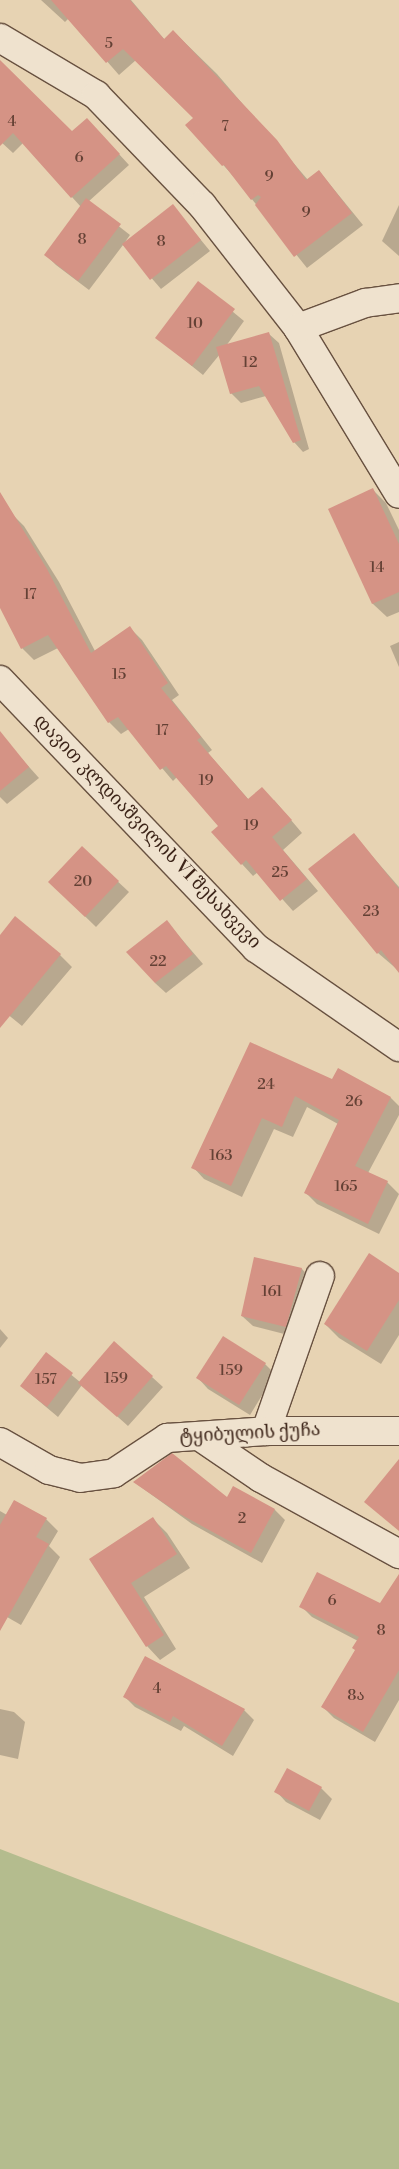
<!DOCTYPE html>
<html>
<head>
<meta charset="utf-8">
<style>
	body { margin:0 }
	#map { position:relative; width:399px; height:2169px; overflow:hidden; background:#e7d3b3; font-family:"Libre Bodoni","Noto Serif Georgian",serif }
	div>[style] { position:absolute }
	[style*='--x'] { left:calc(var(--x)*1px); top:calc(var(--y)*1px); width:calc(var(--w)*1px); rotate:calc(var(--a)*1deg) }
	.green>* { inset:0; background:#b4bc8e }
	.shadow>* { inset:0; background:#0003 }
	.building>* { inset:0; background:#d59385 }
	.roads { filter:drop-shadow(1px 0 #685140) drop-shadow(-1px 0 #685140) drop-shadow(0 1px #685140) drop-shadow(0 -1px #685140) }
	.minor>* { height:28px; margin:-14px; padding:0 14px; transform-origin:14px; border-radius:14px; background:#efe2ce }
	span { translate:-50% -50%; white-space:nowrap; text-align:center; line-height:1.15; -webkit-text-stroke:5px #efe2ce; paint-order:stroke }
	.number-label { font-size:15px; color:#644135 }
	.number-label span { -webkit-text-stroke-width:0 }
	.street-label { font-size:18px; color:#3e261a }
</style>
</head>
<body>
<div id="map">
	<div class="green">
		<i style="clip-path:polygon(0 1849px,399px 2003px,399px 2169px,0 2169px)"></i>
	</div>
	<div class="shadow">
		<i style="clip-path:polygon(41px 0,131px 0,165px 40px,173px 31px,217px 74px,308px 180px,319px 171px,363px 225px,307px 268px,235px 178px,187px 125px,195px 118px,136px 60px,119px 75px,69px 18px,65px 22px)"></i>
		<i style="clip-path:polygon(0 83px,72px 133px,97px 130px,129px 165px,88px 202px,130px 235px,125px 242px,173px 206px,210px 251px,161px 289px,123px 245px,89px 290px,56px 265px,46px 255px,81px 207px,23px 143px,13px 153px,0 141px)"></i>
		<i style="clip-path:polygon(399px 205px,399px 256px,382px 241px)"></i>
		<i style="clip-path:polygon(198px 283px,244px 321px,226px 346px,269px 334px,279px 343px,309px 449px,303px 452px,294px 442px,266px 396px,241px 403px,231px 393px,220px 354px,203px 375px,157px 338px)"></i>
		<i style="clip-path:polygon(373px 490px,386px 503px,399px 530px,399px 612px,387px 617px,373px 604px,330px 509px)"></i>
		<i style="clip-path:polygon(12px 514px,24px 526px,59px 582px,95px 651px,130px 628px,142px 640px,179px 695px,172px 700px,212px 750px,208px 753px,249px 800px,274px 800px,302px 833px,283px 850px,318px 891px,293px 911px,258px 872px,253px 876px,242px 864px,220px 826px,177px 777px,173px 781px,129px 729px,121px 734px,109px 722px,58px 648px,34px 660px,22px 648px,0 605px,0 521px)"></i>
		<i style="clip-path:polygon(399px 642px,399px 667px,390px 646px)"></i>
		<i style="clip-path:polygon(5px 740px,39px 778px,7px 804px,0 797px,0 744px)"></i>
		<i style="clip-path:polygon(353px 834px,399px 887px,399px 971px,378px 953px)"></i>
		<i style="clip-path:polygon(82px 848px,129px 892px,96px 927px,60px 892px)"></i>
		<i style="clip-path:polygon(167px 922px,203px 964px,166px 993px,155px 983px)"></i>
		<i style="clip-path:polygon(0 937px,60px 955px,72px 967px,22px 1026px,6px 1013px,0 1020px)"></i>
		<i style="clip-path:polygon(251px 1044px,332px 1081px,339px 1070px,391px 1098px,399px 1106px,399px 1115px,368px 1173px,387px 1182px,399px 1194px,379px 1234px,317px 1204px,306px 1193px,338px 1124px,307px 1107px,293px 1137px,274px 1129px,242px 1197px,204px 1179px,193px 1167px)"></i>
		<i style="clip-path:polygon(255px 1258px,302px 1269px,312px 1280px,296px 1337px,253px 1326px,242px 1316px)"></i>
		<i style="clip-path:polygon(399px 1274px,399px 1335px,381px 1364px,339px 1338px,325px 1324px)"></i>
		<i style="clip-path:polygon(0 1329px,8px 1338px,0 1348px)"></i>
		<i style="clip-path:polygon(46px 1354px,80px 1382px,152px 1377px,163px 1387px,128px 1426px,82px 1385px,58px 1417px,21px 1386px)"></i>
		<i style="clip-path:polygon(265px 1364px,275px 1374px,250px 1415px,208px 1389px,198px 1378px)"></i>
		<i style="clip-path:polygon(134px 1482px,227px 1499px,234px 1488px,275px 1510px,285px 1520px,262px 1563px,192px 1524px)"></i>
		<i style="clip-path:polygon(0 1511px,7px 1515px,46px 1519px,58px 1531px,49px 1546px,60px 1557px,21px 1625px,0 1613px)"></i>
		<i style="clip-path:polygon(153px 1519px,167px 1533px,190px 1568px,144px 1597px,176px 1649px,160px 1660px,147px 1646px,91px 1559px)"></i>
		<i style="clip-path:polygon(399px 1579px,399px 1700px,375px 1742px,334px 1718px,323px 1707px,356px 1650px,358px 1641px,312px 1617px,301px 1606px,381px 1605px)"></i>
		<i style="clip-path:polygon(125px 1697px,244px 1710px,254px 1720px,233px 1756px,184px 1726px,181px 1731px,135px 1707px)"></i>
		<i style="clip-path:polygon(0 1709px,14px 1712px,25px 1722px,18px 1759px,0 1755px)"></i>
		<i style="clip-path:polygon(288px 1770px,321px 1788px,332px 1799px,320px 1820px,286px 1802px,276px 1791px)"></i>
	</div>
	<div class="building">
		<i style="clip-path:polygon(51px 0,130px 0,164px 39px,173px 30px,277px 140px,306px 180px,319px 170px,352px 213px,294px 257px,255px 205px,261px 197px,258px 195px,251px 200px,224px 165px,222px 166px,185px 125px,193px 118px,123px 49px,106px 63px)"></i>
		<i style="clip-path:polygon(0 60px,72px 131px,87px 118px,120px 154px,71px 198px,13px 133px,0 146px)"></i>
		<i style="clip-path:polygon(86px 198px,121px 224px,78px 281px,44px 255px)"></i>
		<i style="clip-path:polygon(173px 204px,201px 240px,150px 280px,122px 244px)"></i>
		<i style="clip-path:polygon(198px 281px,235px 309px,192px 366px,155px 338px)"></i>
		<i style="clip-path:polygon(269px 332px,301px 440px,293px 443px,259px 386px,230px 394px,216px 347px)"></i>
		<i style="clip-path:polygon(373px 488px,399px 544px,399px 592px,372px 604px,328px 509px)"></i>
		<i style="clip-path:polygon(0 492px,47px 569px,91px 653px,130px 626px,168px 683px,161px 688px,201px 737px,197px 740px,248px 799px,262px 787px,292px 820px,272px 837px,307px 879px,280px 901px,246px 860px,241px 865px,211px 832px,218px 826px,166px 766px,160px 770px,118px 717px,108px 723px,48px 635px,21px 649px,0 608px)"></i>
		<i style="clip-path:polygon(0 731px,29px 767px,0 791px)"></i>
		<i style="clip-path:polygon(354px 833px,399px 889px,399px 973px,381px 950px,377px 954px,308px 869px)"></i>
		<i style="clip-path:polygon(82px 846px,119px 881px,85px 917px,48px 882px)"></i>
		<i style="clip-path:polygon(15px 916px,61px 954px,0 1028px,0 935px)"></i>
		<i style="clip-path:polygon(167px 920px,193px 954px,155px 983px,126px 952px)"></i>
		<i style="clip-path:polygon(250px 1042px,332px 1079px,338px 1068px,391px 1097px,355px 1166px,388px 1181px,368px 1224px,304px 1193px,339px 1120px,295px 1096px,282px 1127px,262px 1118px,231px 1186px,191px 1168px)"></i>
		<i style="clip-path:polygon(369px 1253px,399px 1273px,399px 1300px,367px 1351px,324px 1324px)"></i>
		<i style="clip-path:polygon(254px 1257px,302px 1268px,286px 1327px,241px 1316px)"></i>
		<i style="clip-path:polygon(223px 1336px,266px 1363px,239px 1405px,196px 1378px)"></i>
		<i style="clip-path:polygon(114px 1341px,153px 1376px,117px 1417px,78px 1383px)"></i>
		<i style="clip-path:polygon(46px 1352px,73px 1373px,47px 1407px,20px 1386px)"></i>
		<i style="clip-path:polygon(172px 1453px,227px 1497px,233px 1486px,275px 1509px,251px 1553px,180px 1514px,133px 1482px)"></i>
		<i style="clip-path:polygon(399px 1459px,399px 1531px,364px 1502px)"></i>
		<i style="clip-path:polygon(14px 1500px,47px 1518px,36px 1537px,49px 1544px,0 1631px,0 1525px)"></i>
		<i style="clip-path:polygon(153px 1517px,177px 1554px,131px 1583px,164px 1635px,146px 1647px,89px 1559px)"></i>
		<i style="clip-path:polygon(317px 1572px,380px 1603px,399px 1574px,399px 1670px,363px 1732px,321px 1707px,355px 1650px,352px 1648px,359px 1637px,299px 1607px)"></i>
		<i style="clip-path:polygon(145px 1656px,245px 1709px,222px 1746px,173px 1716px,170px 1722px,123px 1697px)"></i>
		<i style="clip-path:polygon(287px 1768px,322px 1787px,309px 1811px,274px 1792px)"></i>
	</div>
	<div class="roads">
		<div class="minor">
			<i style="--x:0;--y:38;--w:112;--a:30.7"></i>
			<i style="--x:96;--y:95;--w:153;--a:46.1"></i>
			<i style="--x:202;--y:205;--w:156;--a:52"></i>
			<i style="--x:298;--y:328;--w:194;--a:58.7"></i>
			<i style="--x:298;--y:328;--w:72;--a:-20.5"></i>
			<i style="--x:365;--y:303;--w:34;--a:-8"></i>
			<i style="--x:0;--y:680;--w:371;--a:46.3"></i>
			<i style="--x:256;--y:948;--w:174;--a:34.7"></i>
			<i style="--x:266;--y:1431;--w:164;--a:-70.8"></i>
			<i style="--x:199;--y:1436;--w:75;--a:34.1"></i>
			<i style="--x:261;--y:1478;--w:158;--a:28.8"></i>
			<i style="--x:0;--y:1442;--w:56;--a:29.7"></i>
			<i style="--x:49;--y:1470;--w:32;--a:14"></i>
			<i style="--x:80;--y:1478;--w:34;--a:-8"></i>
			<i style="--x:114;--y:1473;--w:64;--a:-33.4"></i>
			<i style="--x:167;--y:1438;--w:99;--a:-4"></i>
			<i style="--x:266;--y:1431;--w:133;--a:0"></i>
		</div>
	</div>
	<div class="number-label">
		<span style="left:109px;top:44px">5</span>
		<span style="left:12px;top:122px">4</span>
		<span style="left:225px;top:127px">7</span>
		<span style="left:79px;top:158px">6</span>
		<span style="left:269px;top:177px">9</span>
		<span style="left:306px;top:213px">9</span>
		<span style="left:82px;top:240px">8</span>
		<span style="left:161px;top:242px">8</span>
		<span style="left:195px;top:324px">10</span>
		<span style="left:250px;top:363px">12</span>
		<span style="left:377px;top:568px">14</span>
		<span style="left:30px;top:595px">17</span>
		<span style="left:119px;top:675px">15</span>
		<span style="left:162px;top:731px">17</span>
		<span style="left:206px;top:781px">19</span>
		<span style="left:251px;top:826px">19</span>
		<span style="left:280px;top:873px">25</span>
		<span style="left:83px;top:882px">20</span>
		<span style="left:371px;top:912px">23</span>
		<span style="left:158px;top:962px">22</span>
		<span style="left:266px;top:1085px">24</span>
		<span style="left:354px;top:1102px">26</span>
		<span style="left:221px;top:1156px">163</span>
		<span style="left:346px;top:1187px">165</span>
		<span style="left:272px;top:1292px">161</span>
		<span style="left:231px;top:1371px">159</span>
		<span style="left:116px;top:1379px">159</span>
		<span style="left:46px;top:1380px">157</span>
		<span style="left:242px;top:1519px">2</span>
		<span style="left:332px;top:1601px">6</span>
		<span style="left:381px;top:1631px">8</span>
		<span style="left:157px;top:1689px">4</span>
		<span style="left:356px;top:1696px">8ა</span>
	</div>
	<div class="street-label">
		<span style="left:147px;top:832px;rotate:46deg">დავით კლდიაშვილის VI შესახვევი</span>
		<span style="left:250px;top:1434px;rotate:-3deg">ტყიბულის ქუჩა</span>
	</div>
</div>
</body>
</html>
